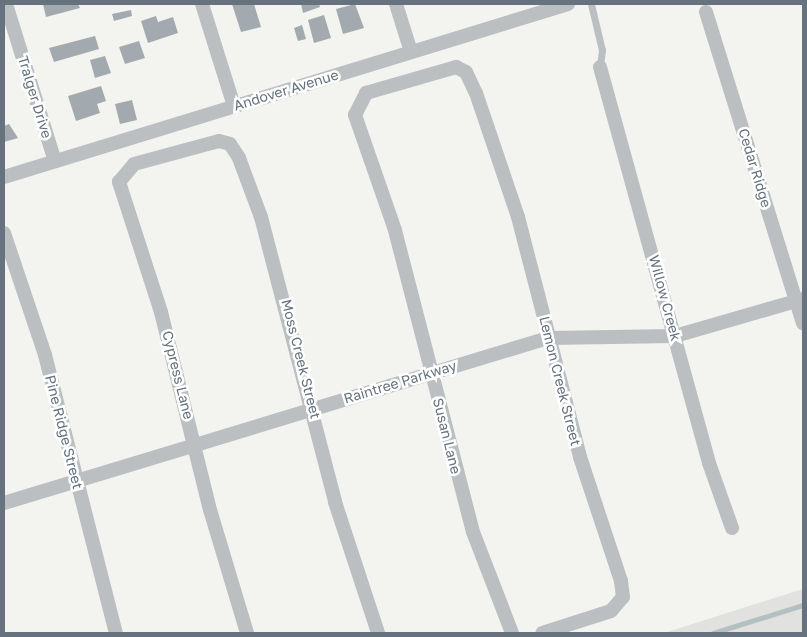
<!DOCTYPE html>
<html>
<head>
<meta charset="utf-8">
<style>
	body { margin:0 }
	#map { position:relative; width:807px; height:637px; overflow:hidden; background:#f3f3f0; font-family:"Golos Text",sans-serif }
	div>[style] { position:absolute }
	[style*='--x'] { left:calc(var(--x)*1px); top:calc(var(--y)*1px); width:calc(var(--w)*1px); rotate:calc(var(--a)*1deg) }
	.built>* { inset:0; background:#e1e2e0 }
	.stream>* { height:4.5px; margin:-2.25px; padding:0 2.25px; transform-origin:2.25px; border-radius:2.25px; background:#b4bfc2 }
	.building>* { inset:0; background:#a3aaaf }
	.service>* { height:7px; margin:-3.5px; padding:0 3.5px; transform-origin:3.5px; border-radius:3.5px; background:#bbbfc2 }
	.minor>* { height:14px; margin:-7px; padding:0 7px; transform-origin:7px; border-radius:7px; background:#bbbfc2 }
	span { translate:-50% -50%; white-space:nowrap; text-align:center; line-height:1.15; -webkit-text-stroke:5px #fff; paint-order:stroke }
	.street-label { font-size:14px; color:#66737e }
	.frame { position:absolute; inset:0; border:5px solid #66737e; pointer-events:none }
</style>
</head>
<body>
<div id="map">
	<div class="built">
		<i style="clip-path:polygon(803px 589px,803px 633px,664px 633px)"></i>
	</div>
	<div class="stream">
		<i style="--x:713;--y:633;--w:94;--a:-17.3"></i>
	</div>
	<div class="building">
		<i style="clip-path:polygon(43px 4px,78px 4px,80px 8px,46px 17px)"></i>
		<i style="clip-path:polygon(232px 4px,254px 4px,261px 27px,241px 32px)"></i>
		<i style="clip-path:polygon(301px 4px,319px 4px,320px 7px,303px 13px)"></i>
		<i style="clip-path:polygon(355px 4px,364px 28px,343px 34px,336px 9px)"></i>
		<i style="clip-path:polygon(131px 10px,132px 16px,114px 21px,112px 14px)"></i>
		<i style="clip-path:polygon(324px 15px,331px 38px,314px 43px,308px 20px)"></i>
		<i style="clip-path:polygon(156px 16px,158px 22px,173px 17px,178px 33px,148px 43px,141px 21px)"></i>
		<i style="clip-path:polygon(302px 25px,306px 39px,298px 41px,294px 28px)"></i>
		<i style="clip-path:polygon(95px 36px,99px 49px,54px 62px,49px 48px)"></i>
		<i style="clip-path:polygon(139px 41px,145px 58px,125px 64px,119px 47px)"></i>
		<i style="clip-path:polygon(105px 56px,111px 73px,95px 78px,90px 60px)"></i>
		<i style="clip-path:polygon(101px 86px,106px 101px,97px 104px,100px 113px,76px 121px,68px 96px)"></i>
		<i style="clip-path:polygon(132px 100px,137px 120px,120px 124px,115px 104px)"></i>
		<i style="clip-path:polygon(9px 124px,18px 138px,4px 142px,4px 126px)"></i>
	</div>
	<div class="service">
		<i style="--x:591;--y:4;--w:47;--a:76.6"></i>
		<i style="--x:602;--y:50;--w:17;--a:97"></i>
	</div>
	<div class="minor">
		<i style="--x:6;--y:4;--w:164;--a:72.7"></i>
		<i style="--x:202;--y:4;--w:107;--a:72.6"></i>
		<i style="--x:396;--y:4;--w:50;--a:72.6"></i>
		<i style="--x:706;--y:12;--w:326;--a:72.7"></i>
		<i style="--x:600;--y:67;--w:411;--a:74.6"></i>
		<i style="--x:709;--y:463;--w:69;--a:70.5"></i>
		<i style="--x:4;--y:177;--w:590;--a:-17.05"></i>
		<i style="--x:4;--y:233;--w:129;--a:71.4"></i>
		<i style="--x:45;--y:355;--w:287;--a:75.7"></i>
		<i style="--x:4;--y:503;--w:568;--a:-16.87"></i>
		<i style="--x:548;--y:338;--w:127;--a:-0.9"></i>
		<i style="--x:675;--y:336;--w:133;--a:-16.1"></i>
		<i style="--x:247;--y:633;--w:128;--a:-106.7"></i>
		<i style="--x:210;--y:510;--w:204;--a:-103.9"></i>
		<i style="--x:161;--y:312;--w:137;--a:-107.9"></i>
		<i style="--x:119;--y:182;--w:23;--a:-50"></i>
		<i style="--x:134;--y:164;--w:88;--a:-15.1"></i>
		<i style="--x:219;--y:141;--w:11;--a:15"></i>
		<i style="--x:230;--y:144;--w:17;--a:57"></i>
		<i style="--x:239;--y:158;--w:63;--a:69.6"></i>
		<i style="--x:261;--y:217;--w:294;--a:75.4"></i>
		<i style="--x:335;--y:502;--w:138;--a:71.8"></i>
		<i style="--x:512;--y:633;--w:108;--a:-111.1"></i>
		<i style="--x:473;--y:532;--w:312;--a:-104.5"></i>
		<i style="--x:395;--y:230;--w:122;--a:-109.2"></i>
		<i style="--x:355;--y:115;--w:25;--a:-63"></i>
		<i style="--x:366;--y:93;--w:94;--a:-16.1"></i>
		<i style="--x:456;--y:67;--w:11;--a:27"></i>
		<i style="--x:466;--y:72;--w:23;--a:65"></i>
		<i style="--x:476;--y:93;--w:131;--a:71.3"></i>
		<i style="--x:518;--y:217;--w:248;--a:75.5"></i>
		<i style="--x:580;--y:457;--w:131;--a:71.7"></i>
		<i style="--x:621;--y:581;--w:16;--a:83"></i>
		<i style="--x:623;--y:597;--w:18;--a:131"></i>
		<i style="--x:611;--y:611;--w:72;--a:162.3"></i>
	</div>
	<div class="street-label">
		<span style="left:286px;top:90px;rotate:-17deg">Andover Avenue</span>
		<span style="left:35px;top:97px;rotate:73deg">Tralger Drive</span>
		<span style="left:755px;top:168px;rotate:73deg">Cedar Ridge</span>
		<span style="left:665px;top:298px;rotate:75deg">Willow Creek</span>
		<span style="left:301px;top:359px;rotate:76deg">Moss Creek Street</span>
		<span style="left:178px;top:375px;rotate:76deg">Cypress Lane</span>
		<span style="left:560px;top:381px;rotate:76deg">Lemon Creek Street</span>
		<span style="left:400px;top:382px;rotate:-17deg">Raintree Parkway</span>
		<span style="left:64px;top:432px;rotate:76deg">Pine Ridge Street</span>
		<span style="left:447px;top:436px;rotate:76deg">Susan Lane</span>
	</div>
	<div class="frame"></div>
</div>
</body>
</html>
